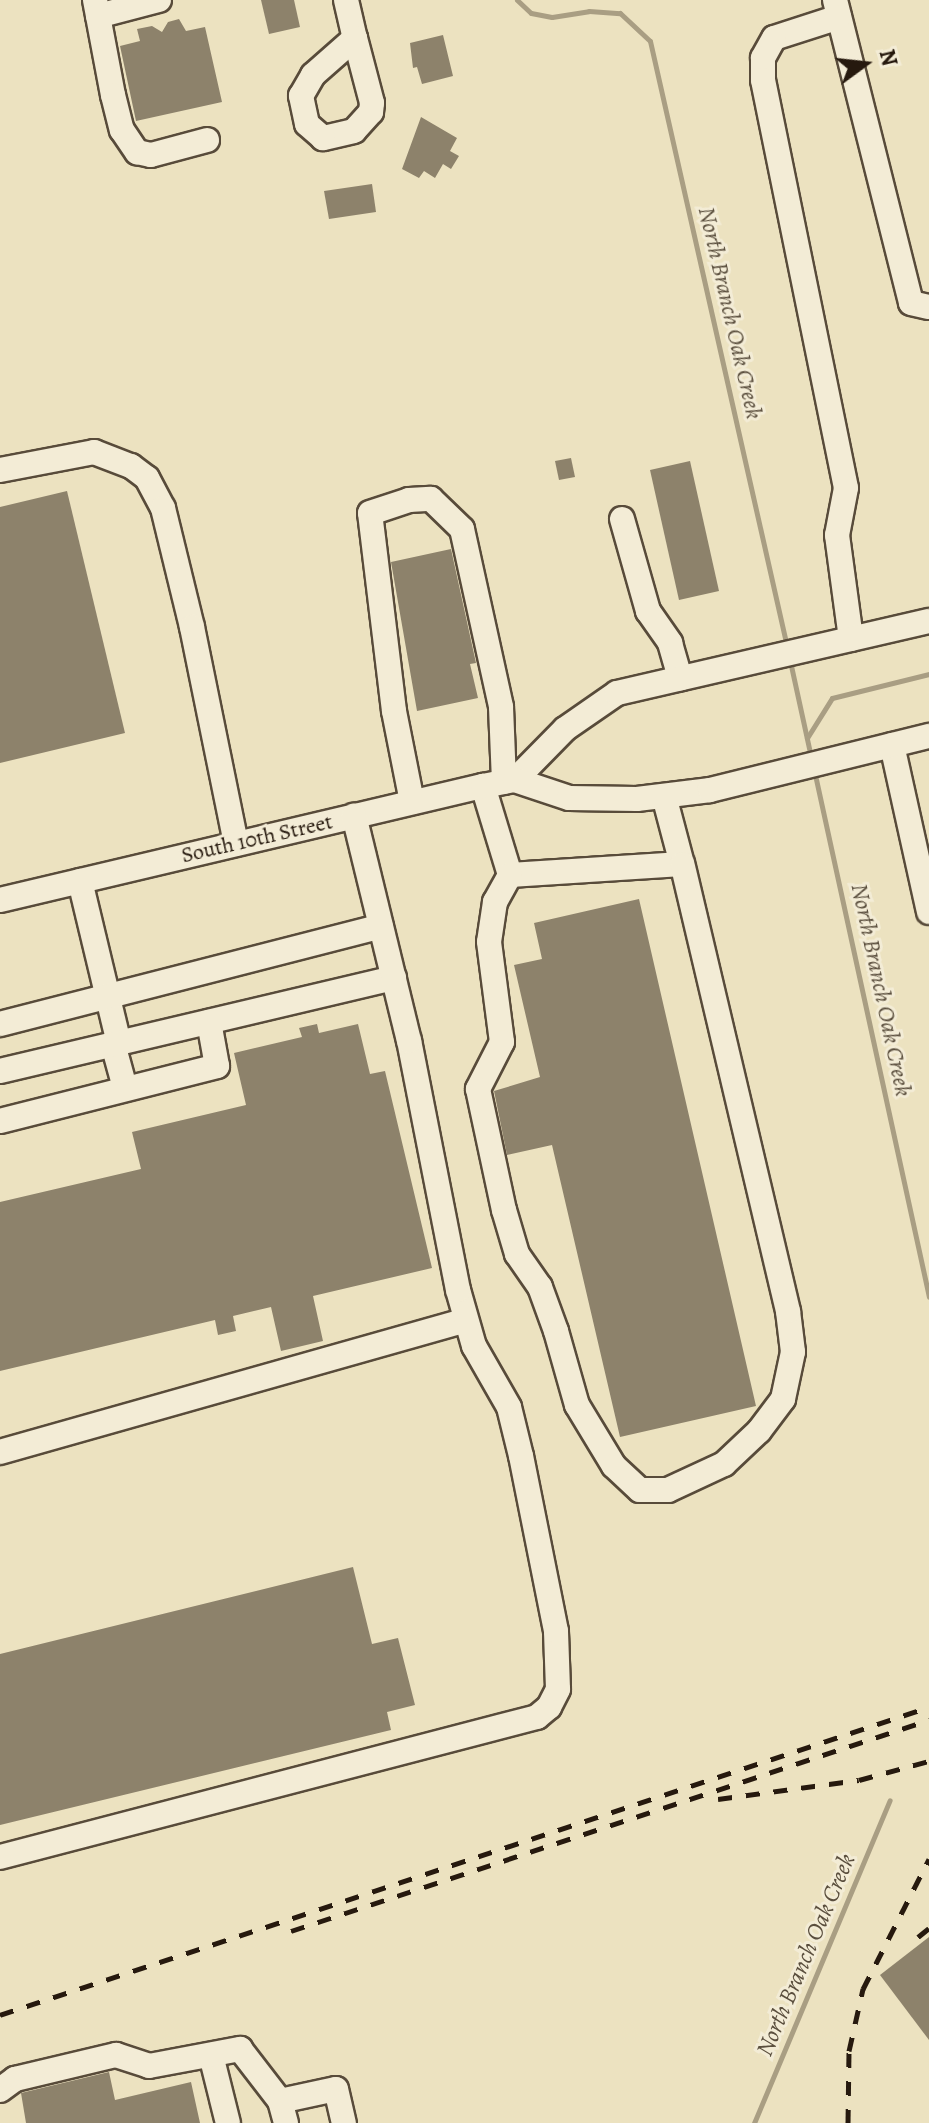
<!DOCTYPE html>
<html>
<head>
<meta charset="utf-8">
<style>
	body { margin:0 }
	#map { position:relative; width:929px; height:2123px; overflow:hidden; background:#ece2c0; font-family:Alegreya,serif }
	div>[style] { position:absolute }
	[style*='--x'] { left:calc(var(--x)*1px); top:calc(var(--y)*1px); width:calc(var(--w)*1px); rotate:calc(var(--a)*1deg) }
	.stream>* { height:5px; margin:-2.5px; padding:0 2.5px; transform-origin:2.5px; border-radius:2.5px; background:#a99e83 }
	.building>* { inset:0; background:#8d826b }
	.roads { filter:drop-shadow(2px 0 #584b3a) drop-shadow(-2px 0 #584b3a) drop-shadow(0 2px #584b3a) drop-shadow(0 -2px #584b3a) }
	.minor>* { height:24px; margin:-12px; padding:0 12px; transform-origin:12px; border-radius:12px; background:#f3ecd6 }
	.rail>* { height:5px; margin-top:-2.5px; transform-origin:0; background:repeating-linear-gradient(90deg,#26190e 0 14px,transparent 0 28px) }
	span { translate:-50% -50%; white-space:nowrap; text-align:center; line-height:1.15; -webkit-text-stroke:6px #f3ecd6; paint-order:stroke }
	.street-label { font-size:22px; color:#26190e }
	.water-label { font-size:24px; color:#5a4e3d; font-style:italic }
	.north { position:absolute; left:825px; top:24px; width:80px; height:80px; -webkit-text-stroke:6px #f3ecd6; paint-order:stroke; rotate:75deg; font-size:22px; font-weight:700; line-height:32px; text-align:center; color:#26190e }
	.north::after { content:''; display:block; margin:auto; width:28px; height:36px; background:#26190e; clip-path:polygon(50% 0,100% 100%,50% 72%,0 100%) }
</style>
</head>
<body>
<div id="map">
	<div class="stream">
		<i style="--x:517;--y:0;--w:19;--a:43"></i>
		<i style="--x:531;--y:13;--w:21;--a:11"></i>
		<i style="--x:552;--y:17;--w:37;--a:-9"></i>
		<i style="--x:589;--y:11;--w:31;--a:4"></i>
		<i style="--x:620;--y:13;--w:41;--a:43"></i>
		<i style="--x:650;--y:41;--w:621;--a:77.26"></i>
		<i style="--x:790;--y:661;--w:98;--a:77.7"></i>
		<i style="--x:807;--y:738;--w:47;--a:-58"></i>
		<i style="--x:832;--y:698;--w:100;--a:-13.9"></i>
		<i style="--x:814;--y:770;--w:539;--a:77.69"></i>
		<i style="--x:754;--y:2123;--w:350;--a:-67.2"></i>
	</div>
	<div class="building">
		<i style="clip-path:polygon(261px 0,294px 0,300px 27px,269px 34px)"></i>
		<i style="clip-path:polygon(179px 19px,186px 31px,205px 27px,222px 102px,136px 121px,120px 46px,140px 41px,137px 29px,152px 26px,162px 32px,168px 22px)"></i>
		<i style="clip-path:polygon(443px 35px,453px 76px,422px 84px,417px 67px,413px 68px,410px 43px)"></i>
		<i style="clip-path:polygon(421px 117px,457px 138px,450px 151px,459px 156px,451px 169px,443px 164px,435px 178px,424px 171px,419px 178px,402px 169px)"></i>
		<i style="clip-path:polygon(372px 184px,376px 212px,329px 219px,324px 191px)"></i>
		<i style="clip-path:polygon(571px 458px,575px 477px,559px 480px,555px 461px)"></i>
		<i style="clip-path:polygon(690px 461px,719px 591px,679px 600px,650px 470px)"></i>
		<i style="clip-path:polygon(67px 491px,125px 733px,0 763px,0 507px)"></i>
		<i style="clip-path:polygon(451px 549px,476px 663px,470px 664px,478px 698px,417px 711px,391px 562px)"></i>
		<i style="clip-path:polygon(639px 899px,756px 1406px,620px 1437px,552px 1145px,507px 1155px,494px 1091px,540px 1077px,514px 965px,542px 959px,534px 923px)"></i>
		<i style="clip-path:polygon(317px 1024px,319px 1033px,358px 1024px,370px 1074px,385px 1071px,432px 1268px,313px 1296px,323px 1341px,281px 1351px,271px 1307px,233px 1316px,236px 1331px,218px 1335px,215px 1320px,0 1371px,0 1202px,141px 1169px,132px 1132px,246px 1105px,234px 1053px,302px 1037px,299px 1028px)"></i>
		<i style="clip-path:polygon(353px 1567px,372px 1644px,398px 1638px,415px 1705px,387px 1712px,391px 1730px,0 1825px,0 1654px)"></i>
		<i style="clip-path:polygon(929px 1937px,929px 2040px,880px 1975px)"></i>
		<i style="clip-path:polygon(109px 2072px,115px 2100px,191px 2082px,200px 2123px,26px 2123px,21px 2093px)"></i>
	</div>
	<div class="roads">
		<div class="minor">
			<i style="--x:95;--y:0;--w:97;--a:79.3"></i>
			<i style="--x:113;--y:95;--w:36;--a:76"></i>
			<i style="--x:122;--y:130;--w:27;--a:56"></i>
			<i style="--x:137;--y:152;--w:14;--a:12"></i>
			<i style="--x:151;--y:155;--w:58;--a:-15"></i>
			<i style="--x:346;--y:0;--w:39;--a:77"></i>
			<i style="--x:355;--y:38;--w:67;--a:75.3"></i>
			<i style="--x:372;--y:103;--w:9;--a:96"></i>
			<i style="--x:371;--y:112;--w:25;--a:132"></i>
			<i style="--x:354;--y:131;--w:32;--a:167"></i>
			<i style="--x:323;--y:138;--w:21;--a:-139"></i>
			<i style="--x:307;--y:124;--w:29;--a:-102"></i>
			<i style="--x:301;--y:96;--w:24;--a:-60"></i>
			<i style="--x:313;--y:75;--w:56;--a:-41.4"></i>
			<i style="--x:835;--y:0;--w:312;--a:75.9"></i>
			<i style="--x:911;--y:303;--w:18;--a:13"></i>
			<i style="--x:98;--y:16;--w:63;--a:-14.7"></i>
			<i style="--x:839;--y:17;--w:68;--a:162.1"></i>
			<i style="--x:774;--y:38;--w:23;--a:119"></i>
			<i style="--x:763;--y:58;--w:22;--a:90"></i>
			<i style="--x:763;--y:80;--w:416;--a:78.5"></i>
			<i style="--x:846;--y:488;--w:48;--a:100.8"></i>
			<i style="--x:837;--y:535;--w:105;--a:82.3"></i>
			<i style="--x:0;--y:470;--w:96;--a:-10.8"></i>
			<i style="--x:94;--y:452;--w:40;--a:21"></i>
			<i style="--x:131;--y:466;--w:20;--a:37"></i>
			<i style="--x:147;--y:478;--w:34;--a:62"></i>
			<i style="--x:163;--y:508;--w:122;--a:76.3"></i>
			<i style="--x:192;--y:627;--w:221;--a:78.5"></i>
			<i style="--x:622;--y:519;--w:96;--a:74.2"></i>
			<i style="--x:648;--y:611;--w:39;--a:55"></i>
			<i style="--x:670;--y:643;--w:37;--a:74"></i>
			<i style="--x:892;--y:745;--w:171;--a:77.5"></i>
			<i style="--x:515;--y:780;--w:71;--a:-45.6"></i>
			<i style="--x:565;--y:729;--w:63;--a:-34.7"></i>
			<i style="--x:617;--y:693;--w:320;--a:-13"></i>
			<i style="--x:483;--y:786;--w:93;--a:73.1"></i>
			<i style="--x:510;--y:875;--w:172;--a:-3.7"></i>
			<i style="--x:682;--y:864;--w:70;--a:-104.8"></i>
			<i style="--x:412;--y:802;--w:93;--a:-101.2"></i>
			<i style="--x:394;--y:711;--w:199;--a:-96.9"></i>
			<i style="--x:370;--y:513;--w:41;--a:-18.4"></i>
			<i style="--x:409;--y:500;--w:22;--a:-3"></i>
			<i style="--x:431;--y:499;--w:43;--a:44.1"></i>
			<i style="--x:462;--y:529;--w:182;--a:77.6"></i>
			<i style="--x:501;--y:707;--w:75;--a:87.7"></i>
			<i style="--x:510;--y:875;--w:31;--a:119"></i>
			<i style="--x:495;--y:902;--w:40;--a:98.5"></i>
			<i style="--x:489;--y:942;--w:101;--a:82.6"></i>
			<i style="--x:502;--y:1042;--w:53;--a:117.1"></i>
			<i style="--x:478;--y:1089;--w:124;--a:77.9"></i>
			<i style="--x:504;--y:1210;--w:46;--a:73.5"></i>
			<i style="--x:517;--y:1254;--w:40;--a:55.1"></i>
			<i style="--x:540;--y:1287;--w:47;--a:70"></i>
			<i style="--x:556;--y:1331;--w:77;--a:74.2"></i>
			<i style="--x:577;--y:1405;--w:71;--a:58.8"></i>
			<i style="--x:614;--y:1466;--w:35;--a:43"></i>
			<i style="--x:640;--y:1490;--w:28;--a:0"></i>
			<i style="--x:668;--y:1490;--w:62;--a:-24.9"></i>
			<i style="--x:724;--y:1464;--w:48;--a:-43.3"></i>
			<i style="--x:759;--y:1431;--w:40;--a:-53"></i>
			<i style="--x:783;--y:1399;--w:48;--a:-78"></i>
			<i style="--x:793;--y:1352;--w:41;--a:-97"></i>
			<i style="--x:788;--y:1311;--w:459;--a:-103.3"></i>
			<i style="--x:80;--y:881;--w:167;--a:76.5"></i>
			<i style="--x:0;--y:900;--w:496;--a:-13.3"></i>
			<i style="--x:483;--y:786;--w:33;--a:-11"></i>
			<i style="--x:515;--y:780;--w:57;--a:18.4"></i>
			<i style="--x:569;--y:798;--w:68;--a:0.8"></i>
			<i style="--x:637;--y:799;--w:74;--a:-7"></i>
			<i style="--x:710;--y:790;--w:226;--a:-13.9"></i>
			<i style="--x:0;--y:1024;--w:393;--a:-14.4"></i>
			<i style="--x:113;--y:1044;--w:46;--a:74.7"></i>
			<i style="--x:0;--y:1071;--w:405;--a:-13.3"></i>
			<i style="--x:0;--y:1121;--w:224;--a:-14.2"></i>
			<i style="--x:217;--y:1066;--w:45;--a:-100.3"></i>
			<i style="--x:0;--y:1452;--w:484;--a:-15.8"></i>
			<i style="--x:0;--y:1857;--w:555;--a:-14.61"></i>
			<i style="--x:537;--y:1717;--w:16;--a:-40"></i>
			<i style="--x:549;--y:1707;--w:20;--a:-63"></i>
			<i style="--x:558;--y:1689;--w:58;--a:-92"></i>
			<i style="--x:556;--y:1631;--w:178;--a:-101.3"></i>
			<i style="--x:521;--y:1456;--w:50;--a:-103.8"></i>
			<i style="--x:509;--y:1407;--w:70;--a:-119.8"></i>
			<i style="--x:474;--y:1346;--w:58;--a:-105.9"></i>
			<i style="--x:458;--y:1290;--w:254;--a:-101.1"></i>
			<i style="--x:409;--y:1041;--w:232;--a:-103.7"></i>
			<i style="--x:211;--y:2055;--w:70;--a:76"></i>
			<i style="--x:0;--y:2090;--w:19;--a:-36"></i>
			<i style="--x:15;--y:2079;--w:104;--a:-13.4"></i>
			<i style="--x:116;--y:2055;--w:35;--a:18"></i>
			<i style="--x:149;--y:2066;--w:93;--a:-10.6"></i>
			<i style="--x:240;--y:2049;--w:66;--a:52.4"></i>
			<i style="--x:286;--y:2123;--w:23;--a:-105"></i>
			<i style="--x:280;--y:2101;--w:57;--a:-12.1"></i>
			<i style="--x:336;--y:2089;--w:35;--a:77"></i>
		</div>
	</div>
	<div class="rail">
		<i style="--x:718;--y:1799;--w:142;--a:-7.7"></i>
		<i style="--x:859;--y:1780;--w:73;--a:-15.2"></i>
		<i style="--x:291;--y:1931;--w:672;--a:-18.3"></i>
		<i style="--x:918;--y:1937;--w:14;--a:-39"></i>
		<i style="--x:0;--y:2015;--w:979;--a:-18.34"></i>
		<i style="--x:848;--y:2123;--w:72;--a:-89.2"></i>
		<i style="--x:849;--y:2051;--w:64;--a:-77.3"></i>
		<i style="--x:863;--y:1989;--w:146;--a:-63.1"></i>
	</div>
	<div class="street-label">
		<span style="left:257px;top:839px;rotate:-13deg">South 10th Street</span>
	</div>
	<div class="water-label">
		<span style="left:730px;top:313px;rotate:77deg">North Branch Oak Creek</span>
		<span style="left:881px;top:990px;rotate:78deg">North Branch Oak Creek</span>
		<span style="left:806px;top:1955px;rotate:-67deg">North Branch Oak Creek</span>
	</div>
	<div class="north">N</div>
</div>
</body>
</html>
